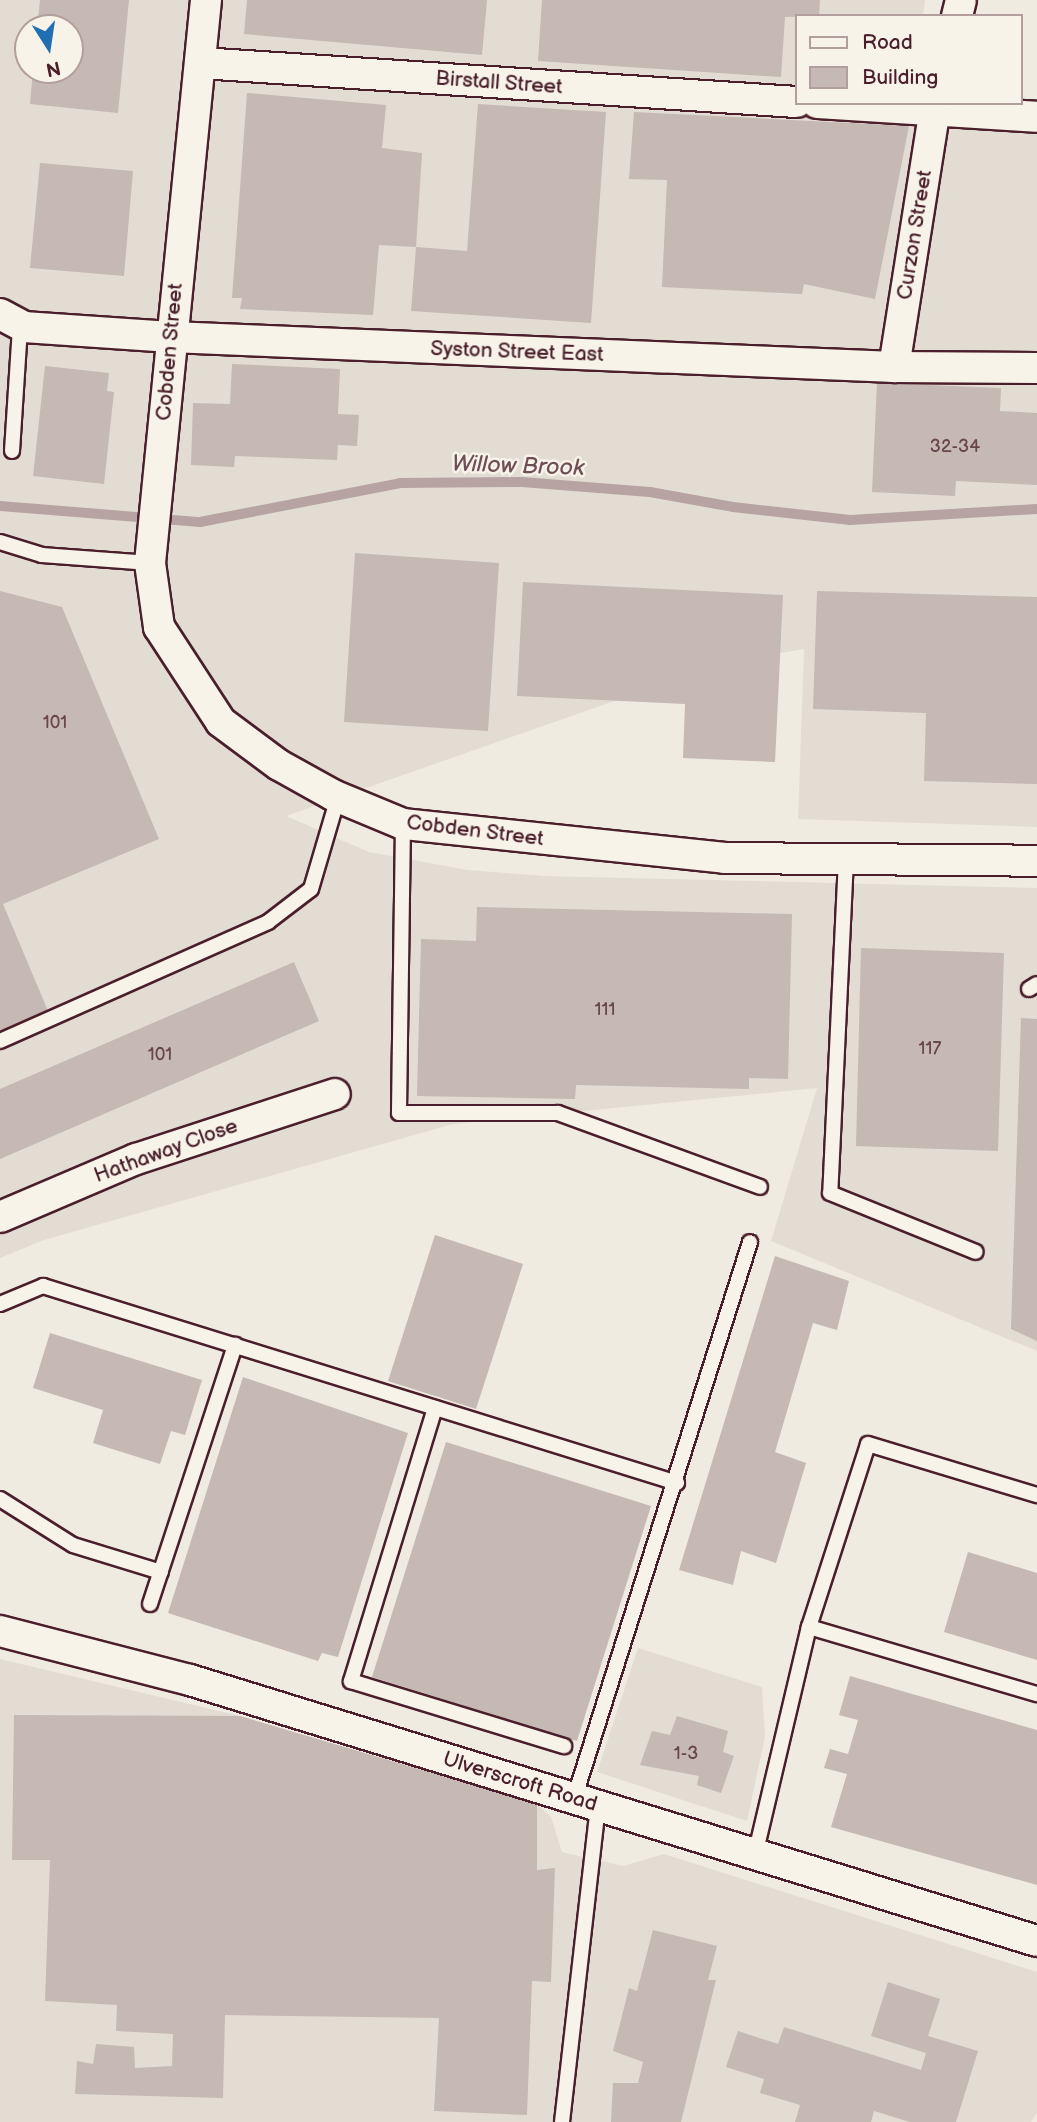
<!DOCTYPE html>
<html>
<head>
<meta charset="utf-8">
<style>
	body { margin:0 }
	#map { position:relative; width:1037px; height:2122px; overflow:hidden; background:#f0ebe0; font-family:"Balsamiq Sans",sans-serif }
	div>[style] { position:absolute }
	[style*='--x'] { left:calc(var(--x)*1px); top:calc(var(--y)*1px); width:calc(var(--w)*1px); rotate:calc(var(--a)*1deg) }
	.built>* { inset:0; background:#e3dcd2 }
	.stream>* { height:10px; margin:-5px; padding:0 5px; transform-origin:5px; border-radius:5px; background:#b7a4a2 }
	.building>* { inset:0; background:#c6b8b3 }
	.roads { filter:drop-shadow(2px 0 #4a1f2b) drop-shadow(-2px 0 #4a1f2b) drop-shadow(0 2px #4a1f2b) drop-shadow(0 -2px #4a1f2b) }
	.service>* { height:14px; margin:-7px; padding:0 7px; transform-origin:7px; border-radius:7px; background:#f7f3e8 }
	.minor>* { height:30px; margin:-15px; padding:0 15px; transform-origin:15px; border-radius:15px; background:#f7f3e8 }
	span { translate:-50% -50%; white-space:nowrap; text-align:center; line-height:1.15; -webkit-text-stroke:5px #f7f3e8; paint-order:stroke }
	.number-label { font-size:18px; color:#69454d }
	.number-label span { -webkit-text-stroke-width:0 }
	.street-label { font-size:21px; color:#4a1f2b }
	.water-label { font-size:23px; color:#704e55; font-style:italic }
	.legend { position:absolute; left:795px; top:14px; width:228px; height:91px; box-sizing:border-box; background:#f7f3e8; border:2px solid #b29e9c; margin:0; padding:9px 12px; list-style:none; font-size:21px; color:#4a1f2b }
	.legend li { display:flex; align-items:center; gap:14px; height:35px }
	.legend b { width:35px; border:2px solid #b29e9c }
	.north { position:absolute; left:14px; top:14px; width:70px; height:70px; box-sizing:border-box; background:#f7f3e8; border:2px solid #b29e9c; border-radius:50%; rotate:168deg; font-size:19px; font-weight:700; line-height:28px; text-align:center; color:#4a1f2b }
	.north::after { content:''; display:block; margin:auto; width:24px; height:32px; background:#1f6fb2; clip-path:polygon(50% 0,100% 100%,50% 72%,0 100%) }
</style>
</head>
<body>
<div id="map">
	<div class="built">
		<i style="clip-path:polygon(evenodd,0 0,925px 0,923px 16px,797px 16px,797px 103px,1037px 113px,1037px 827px,798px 819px,804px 649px,723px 663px,286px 816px,369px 852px,468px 870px,544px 876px,1037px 888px,1037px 1351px,771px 1241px,817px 1088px,453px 1124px,44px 1240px,0 1258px,0 0,28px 28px,70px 28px,70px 70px,28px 70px,28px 28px)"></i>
		<i style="clip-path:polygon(638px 1648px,762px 1687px,765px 1737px,747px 1821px,597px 1772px)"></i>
		<i style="clip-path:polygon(0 1659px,240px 1716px,537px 1804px,551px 1817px,562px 1852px,623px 1866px,664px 1854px,1037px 1972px,1037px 2113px,1031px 2122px,0 2122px)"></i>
	</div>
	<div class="stream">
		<i style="--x:0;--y:506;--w:201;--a:4.6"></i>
		<i style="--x:200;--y:522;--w:204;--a:-11"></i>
		<i style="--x:400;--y:483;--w:122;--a:-0.5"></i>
		<i style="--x:522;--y:482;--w:128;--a:4.5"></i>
		<i style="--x:650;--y:492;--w:84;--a:10.2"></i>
		<i style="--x:733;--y:507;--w:118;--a:6.3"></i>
		<i style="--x:850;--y:520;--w:187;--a:-3.4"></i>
	</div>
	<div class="building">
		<i style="clip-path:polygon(40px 0,129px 0,118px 113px,30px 104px,33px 70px,70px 70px,70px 28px,37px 28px)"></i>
		<i style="clip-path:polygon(247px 0,487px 0,482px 55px,244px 34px)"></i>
		<i style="clip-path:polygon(542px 0,820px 0,819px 16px,785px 17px,781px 77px,538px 61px)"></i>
		<i style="clip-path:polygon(247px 93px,386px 105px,382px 148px,422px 153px,416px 247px,467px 251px,478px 104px,606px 112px,591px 323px,411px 311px,416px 247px,379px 245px,373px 315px,240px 309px,242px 298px,232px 298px)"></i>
		<i style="clip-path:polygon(634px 112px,909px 126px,875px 299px,804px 284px,802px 294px,662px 287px,667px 180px,629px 179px)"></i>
		<i style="clip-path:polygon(40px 163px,133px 171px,124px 276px,30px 268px)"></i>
		<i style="clip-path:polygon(232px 364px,340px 369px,338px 414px,359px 415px,357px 446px,338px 445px,337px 460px,235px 456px,234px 467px,191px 465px,193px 403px,230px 404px)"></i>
		<i style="clip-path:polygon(45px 366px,109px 373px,107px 391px,114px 392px,104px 484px,33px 476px)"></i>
		<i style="clip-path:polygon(877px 383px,1001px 388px,1000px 411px,1037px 413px,1037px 485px,956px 481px,955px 496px,872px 492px)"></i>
		<i style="clip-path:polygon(355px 553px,499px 563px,488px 731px,344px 722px)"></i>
		<i style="clip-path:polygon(523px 582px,783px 595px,775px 762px,683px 758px,685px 704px,517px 696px)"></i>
		<i style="clip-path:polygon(0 591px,62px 607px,159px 839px,3px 904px,48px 1011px,0 1032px)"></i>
		<i style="clip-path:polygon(817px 591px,1037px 597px,1037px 784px,924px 781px,926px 713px,813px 709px)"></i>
		<i style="clip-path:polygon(477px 907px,792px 914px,788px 1079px,749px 1078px,749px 1089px,576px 1085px,575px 1099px,417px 1096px,421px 939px,476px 941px)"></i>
		<i style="clip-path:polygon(861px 948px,1004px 953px,998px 1151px,856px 1146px)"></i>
		<i style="clip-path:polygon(294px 962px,319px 1021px,0 1159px,0 1089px)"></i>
		<i style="clip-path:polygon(1021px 1018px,1037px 1019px,1037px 1341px,1011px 1329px)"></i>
		<i style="clip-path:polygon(435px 1235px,523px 1264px,476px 1409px,388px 1381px)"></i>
		<i style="clip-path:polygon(775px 1256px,849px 1281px,837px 1330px,813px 1323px,775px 1452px,806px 1463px,776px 1563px,741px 1551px,733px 1585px,679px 1570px)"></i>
		<i style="clip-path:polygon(50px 1333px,202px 1380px,185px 1435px,171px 1431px,160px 1464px,93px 1443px,103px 1410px,33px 1388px)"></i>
		<i style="clip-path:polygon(243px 1377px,408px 1433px,338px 1657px,322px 1653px,318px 1661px,168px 1613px)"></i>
		<i style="clip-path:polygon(446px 1442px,651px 1506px,577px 1741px,372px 1677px)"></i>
		<i style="clip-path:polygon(968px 1552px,1037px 1573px,1037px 1660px,944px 1632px)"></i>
		<i style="clip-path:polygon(850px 1676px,1037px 1730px,1037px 1885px,831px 1827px,847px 1774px,824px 1768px,830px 1749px,848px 1754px,858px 1720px,839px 1715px)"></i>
		<i style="clip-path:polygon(14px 1715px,240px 1716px,537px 1804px,537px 1870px,555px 1868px,551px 1982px,532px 1981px,527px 2115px,434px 2111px,439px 2018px,225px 2015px,223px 2098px,75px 2094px,77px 2061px,93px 2064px,96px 2044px,134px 2047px,135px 2068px,172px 2066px,173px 2034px,116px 2031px,117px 2005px,45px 2001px,50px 1860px,12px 1860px)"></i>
		<i style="clip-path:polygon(677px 1716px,728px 1731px,723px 1752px,734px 1756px,721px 1793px,697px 1785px,699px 1776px,640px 1765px,652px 1731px,670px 1735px)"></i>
		<i style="clip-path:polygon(653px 1930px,717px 1946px,708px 1980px,716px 1980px,681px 2122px,611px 2122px,613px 2083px,638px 2083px,643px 2062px,613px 2051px,629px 1988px,637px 1991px)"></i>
		<i style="clip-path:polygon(888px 1982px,940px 1999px,928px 2036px,978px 2051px,956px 2122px,910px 2122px,874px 2111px,871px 2122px,795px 2122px,800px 2105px,760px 2093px,764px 2079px,726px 2067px,738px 2031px,778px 2044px,784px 2027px,921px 2070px,926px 2053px,871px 2036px)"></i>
	</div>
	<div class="roads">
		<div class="service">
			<i style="--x:12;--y:451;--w:124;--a:-86.3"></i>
			<i style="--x:0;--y:542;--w:44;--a:17.2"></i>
			<i style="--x:42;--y:555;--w:108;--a:4.2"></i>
			<i style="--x:403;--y:824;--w:289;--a:90.8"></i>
			<i style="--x:399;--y:1113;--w:159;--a:0"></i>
			<i style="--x:558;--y:1113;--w:215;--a:20.1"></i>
			<i style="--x:846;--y:859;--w:334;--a:92.7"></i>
			<i style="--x:830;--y:1193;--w:157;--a:22"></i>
			<i style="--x:1029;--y:989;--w:9;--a:-32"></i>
			<i style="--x:0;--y:1041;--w:293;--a:-23.9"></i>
			<i style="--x:268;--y:922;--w:54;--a:-37.5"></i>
			<i style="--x:311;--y:889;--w:96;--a:-73.6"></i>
			<i style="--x:0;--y:1304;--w:47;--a:-22.7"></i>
			<i style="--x:43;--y:1286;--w:664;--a:17.26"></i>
			<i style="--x:435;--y:1408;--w:286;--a:107.1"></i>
			<i style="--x:351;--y:1681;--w:223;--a:17"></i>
			<i style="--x:0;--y:1499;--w:86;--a:32.2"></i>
			<i style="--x:73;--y:1545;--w:92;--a:17.1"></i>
			<i style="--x:150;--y:1604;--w:273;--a:-71.8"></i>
			<i style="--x:809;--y:1627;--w:238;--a:16.4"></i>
			<i style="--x:574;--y:1799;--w:584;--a:-72.46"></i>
			<i style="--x:755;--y:1855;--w:234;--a:-76.7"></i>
			<i style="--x:809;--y:1627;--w:192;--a:-72.1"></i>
			<i style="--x:868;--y:1444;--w:177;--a:16.8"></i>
			<i style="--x:562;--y:2122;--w:318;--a:-83.5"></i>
		</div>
		<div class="minor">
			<i style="--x:206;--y:0;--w:566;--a:95.68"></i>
			<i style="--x:150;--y:563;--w:65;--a:82"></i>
			<i style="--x:159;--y:627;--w:113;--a:56.9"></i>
			<i style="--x:221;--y:722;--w:72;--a:36.6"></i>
			<i style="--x:279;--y:765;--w:62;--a:29.1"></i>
			<i style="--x:333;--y:795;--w:76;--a:22.5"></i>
			<i style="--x:403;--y:824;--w:323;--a:6"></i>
			<i style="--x:724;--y:858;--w:313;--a:0.5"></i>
			<i style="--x:957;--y:16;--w:16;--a:-76"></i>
			<i style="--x:200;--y:63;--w:598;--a:3.74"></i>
			<i style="--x:817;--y:103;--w:220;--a:3.6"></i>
			<i style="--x:0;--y:314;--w:27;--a:28"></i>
			<i style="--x:24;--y:327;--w:147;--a:3.9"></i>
			<i style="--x:171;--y:337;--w:724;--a:2.38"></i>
			<i style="--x:894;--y:367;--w:143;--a:0.4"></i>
			<i style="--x:894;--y:367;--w:267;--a:-81"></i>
			<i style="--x:0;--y:1217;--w:148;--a:-23.1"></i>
			<i style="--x:136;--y:1159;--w:209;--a:-18.1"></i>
			<i style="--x:0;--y:1631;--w:196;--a:14.5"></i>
			<i style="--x:190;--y:1680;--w:886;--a:17.13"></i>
		</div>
	</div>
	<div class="number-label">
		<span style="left:955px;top:447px">32-34</span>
		<span style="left:55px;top:723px">101</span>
		<span style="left:605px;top:1010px">111</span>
		<span style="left:930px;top:1049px">117</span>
		<span style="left:160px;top:1055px">101</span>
		<span style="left:686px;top:1754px">1-3</span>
	</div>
	<div class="street-label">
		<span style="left:499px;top:83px;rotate:4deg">Birstall Street</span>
		<span style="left:915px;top:235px;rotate:-81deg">Curzon Street</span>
		<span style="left:170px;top:352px;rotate:-85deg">Cobden Street</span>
		<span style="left:517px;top:352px;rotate:2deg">Syston Street East</span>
		<span style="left:475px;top:831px;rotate:7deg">Cobden Street</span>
		<span style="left:166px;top:1151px;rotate:-20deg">Hathaway Close</span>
		<span style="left:520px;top:1782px;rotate:17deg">Ulverscroft Road</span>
	</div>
	<div class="water-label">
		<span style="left:518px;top:466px;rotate:2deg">Willow Brook</span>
	</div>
	<ul class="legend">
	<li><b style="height:9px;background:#f7f3e8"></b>Road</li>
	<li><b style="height:19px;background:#c6b8b3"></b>Building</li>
	</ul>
	<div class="north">N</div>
</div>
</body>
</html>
